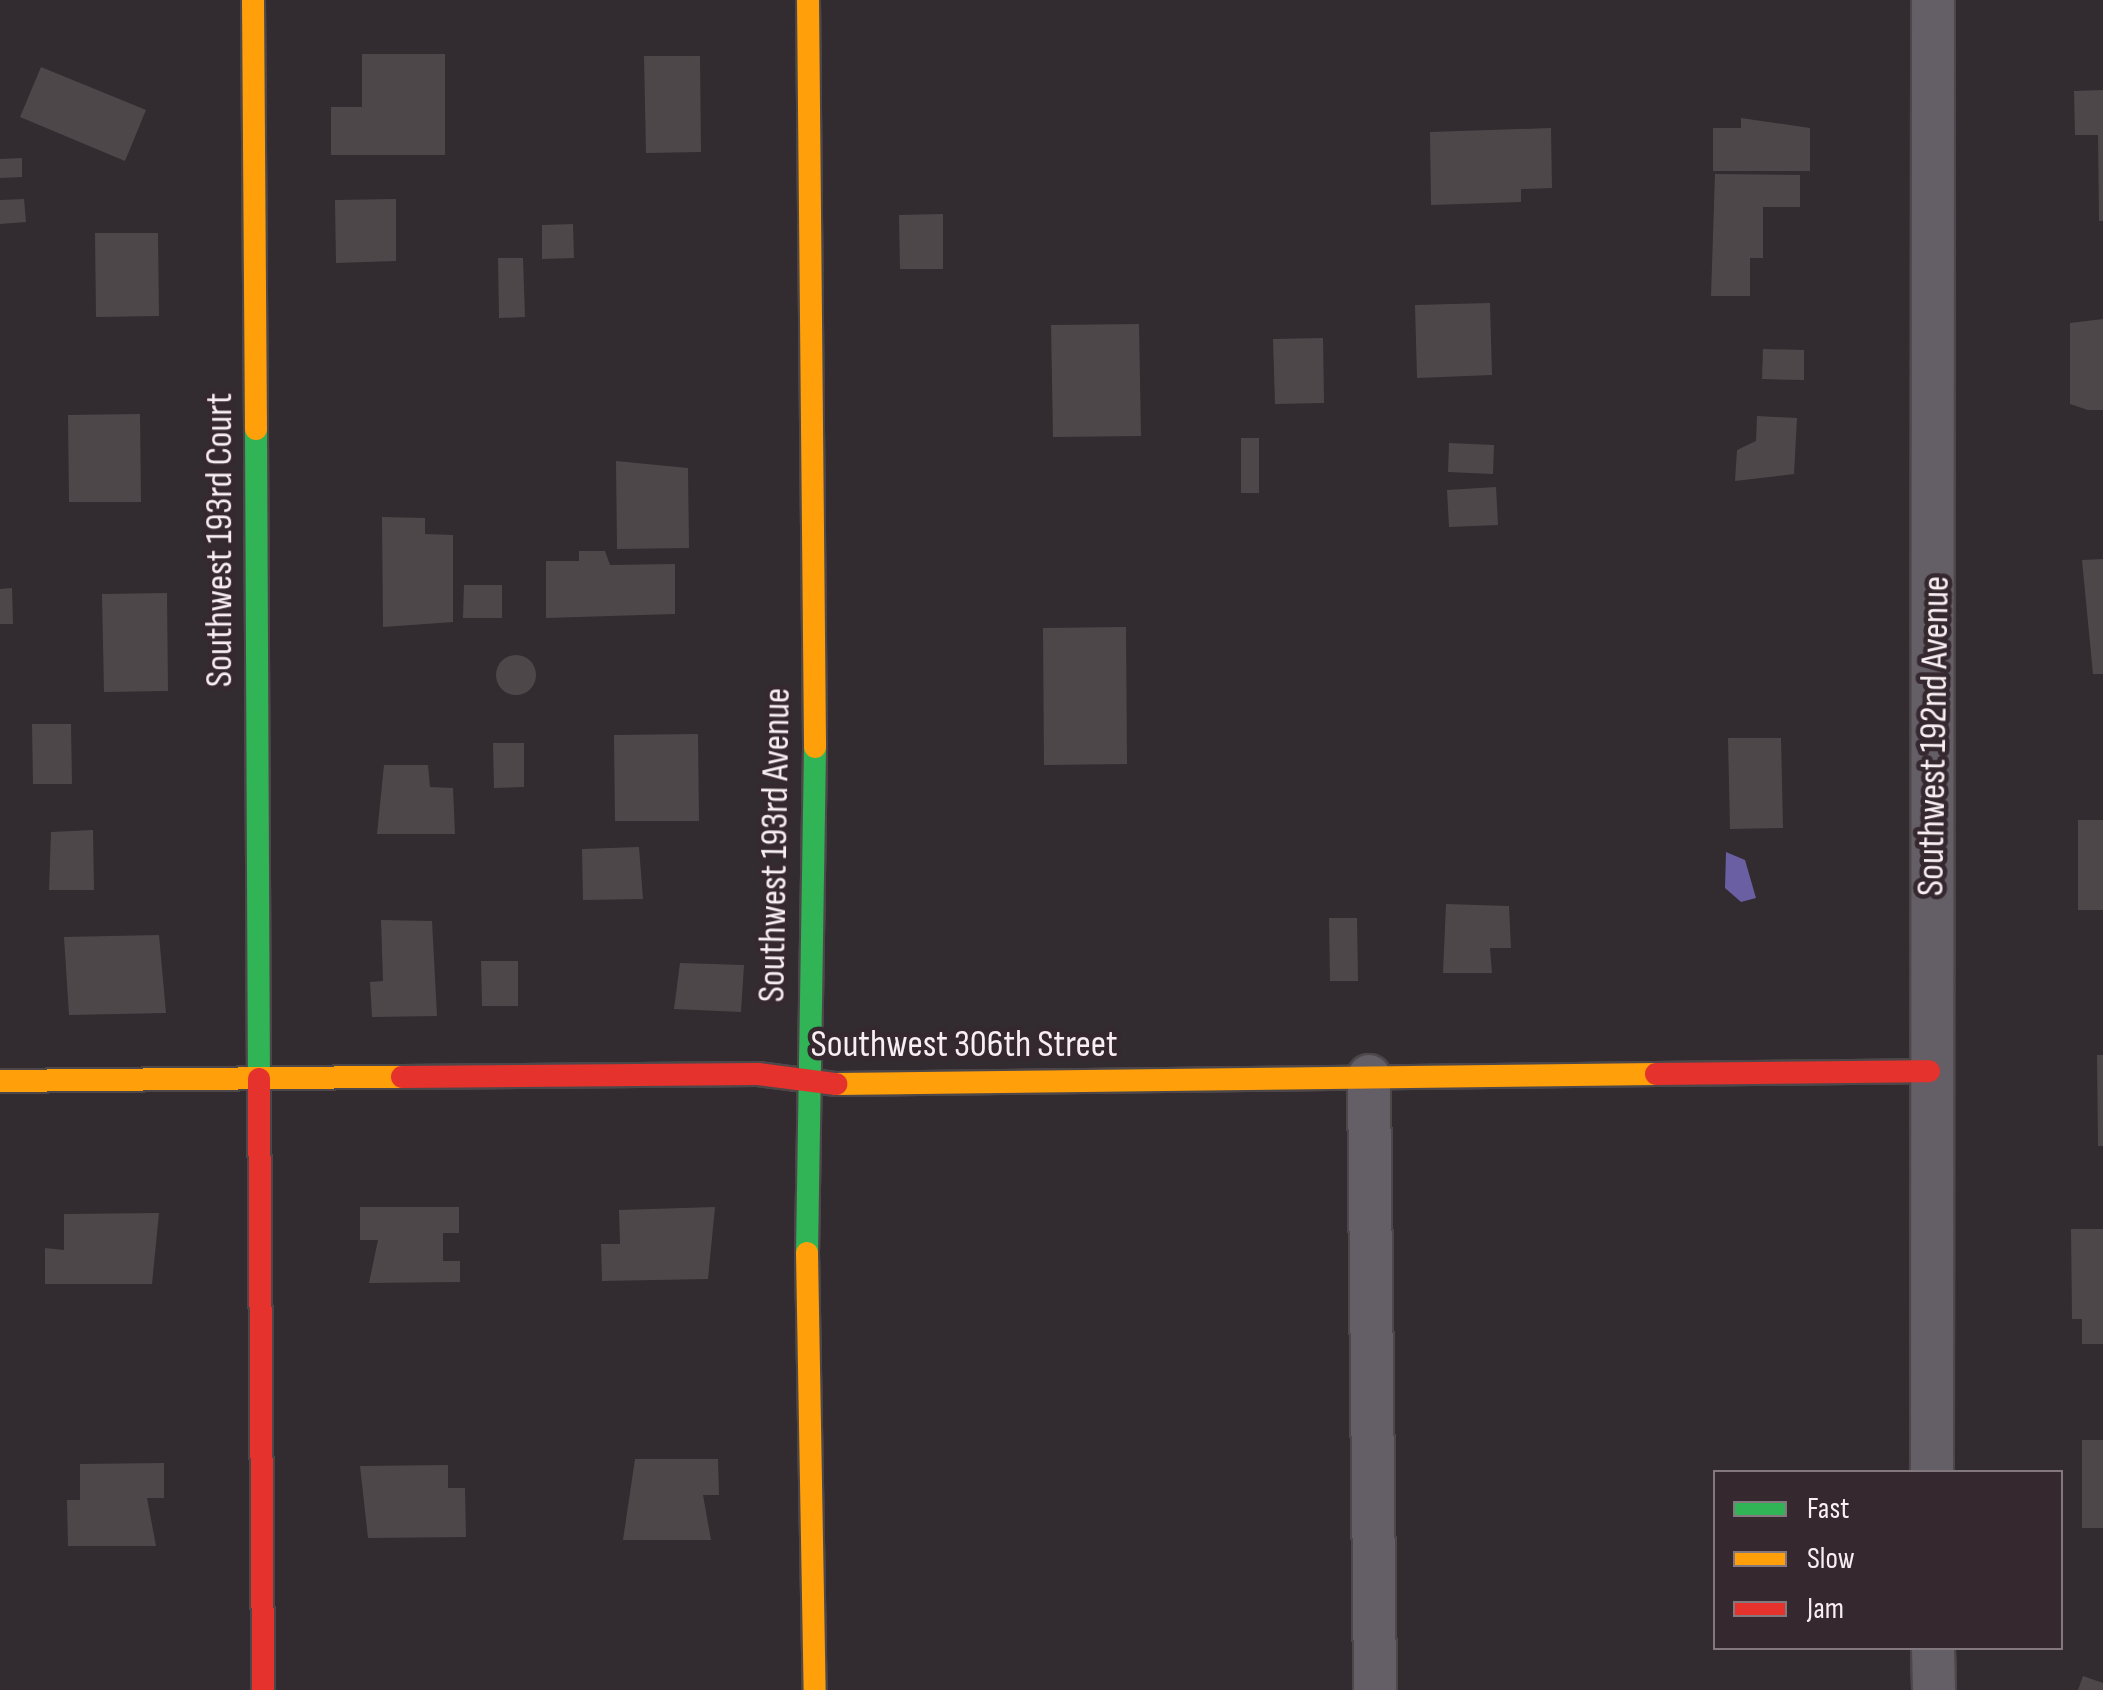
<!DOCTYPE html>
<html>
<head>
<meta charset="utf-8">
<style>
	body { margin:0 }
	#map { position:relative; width:2103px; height:1690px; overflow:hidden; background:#322b2f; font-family:"Sofia Sans Condensed",sans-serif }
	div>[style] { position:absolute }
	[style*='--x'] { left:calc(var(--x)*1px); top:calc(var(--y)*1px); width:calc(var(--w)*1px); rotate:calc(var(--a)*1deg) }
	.water>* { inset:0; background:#6a5fa2 }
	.building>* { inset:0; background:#4e474a }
	.round { border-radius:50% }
	.roads { filter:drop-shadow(2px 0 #4d474a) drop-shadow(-2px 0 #4d474a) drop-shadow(0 2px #4d474a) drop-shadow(0 -2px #4d474a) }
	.street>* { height:42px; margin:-21px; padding:0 21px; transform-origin:21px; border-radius:21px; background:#645e66 }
	.fast>* { height:22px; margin:-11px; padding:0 11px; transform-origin:11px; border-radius:11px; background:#30b455 }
	.slow>* { height:22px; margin:-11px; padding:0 11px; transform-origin:11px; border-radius:11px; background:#ff9f0a }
	.jam>* { height:22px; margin:-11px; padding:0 11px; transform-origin:11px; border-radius:11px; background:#e5322d }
	span { translate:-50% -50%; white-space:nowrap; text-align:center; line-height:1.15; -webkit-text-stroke:9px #35282f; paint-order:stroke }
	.street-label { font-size:38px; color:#f8eff3 }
	.legend { position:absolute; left:1713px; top:1470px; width:350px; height:180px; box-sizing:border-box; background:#35282f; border:2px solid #83787d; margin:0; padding:12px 18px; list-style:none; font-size:30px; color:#f8eff3 }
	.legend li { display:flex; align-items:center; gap:20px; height:50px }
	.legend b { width:50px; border:2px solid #83787d }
</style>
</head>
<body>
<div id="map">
	<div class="water">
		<i style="clip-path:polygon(1726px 852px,1745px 860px,1756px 898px,1741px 902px,1725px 888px)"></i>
	</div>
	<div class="building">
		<i style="clip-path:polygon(362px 54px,445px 54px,445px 155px,331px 155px,331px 107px,362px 107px)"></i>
		<i style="clip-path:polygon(644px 56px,700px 56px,701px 152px,646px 153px)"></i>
		<i style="clip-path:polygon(41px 67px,146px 110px,125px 161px,20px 117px)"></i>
		<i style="clip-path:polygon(2103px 90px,2103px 221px,2099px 221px,2098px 135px,2075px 135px,2074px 91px)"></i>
		<i style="clip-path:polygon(1741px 118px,1810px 128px,1810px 171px,1713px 171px,1713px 128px,1741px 128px)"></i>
		<i style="clip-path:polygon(1551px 128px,1552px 188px,1521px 189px,1521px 202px,1431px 205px,1430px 132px)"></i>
		<i style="clip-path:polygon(22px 158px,22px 177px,0 178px,0 159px)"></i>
		<i style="clip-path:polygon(1715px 174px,1800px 175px,1800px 207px,1763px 207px,1763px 258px,1750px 258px,1750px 296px,1711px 296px)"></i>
		<i style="clip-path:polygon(24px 199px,26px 222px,0 224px,0 200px)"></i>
		<i style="clip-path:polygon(396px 199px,396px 261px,336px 263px,335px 200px)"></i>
		<i style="clip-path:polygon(943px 214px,943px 269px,900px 269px,899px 215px)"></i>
		<i style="clip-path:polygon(573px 224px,574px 258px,542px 259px,542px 225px)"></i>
		<i style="clip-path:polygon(95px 233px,158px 233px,159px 316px,96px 317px)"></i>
		<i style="clip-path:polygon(498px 258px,523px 258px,525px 317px,499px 318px)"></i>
		<i style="clip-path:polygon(1490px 303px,1492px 375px,1417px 378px,1415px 305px)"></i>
		<i style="clip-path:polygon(2103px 319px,2103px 410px,2088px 410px,2070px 404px,2070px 323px)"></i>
		<i style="clip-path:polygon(1139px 324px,1141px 436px,1053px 437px,1051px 325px)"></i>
		<i style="clip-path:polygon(1323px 338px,1324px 403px,1275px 404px,1273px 339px)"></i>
		<i style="clip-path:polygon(1763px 349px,1804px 350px,1804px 380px,1762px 379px)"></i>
		<i style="clip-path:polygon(140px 414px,141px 502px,69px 502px,68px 415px)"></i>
		<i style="clip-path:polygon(1757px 416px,1797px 418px,1794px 474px,1735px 481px,1737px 450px,1756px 441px)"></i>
		<i style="clip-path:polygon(1241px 438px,1259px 438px,1259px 493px,1241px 493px)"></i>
		<i style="clip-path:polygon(1449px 443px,1494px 445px,1493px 474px,1448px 472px)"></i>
		<i style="clip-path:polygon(616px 461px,688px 468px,689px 548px,617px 549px)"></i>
		<i style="clip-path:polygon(1496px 487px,1498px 525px,1449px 527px,1447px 490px)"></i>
		<i style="clip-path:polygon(382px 517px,425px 518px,425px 534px,453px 535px,453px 622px,383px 627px)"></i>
		<i style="clip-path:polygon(579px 551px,605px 551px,610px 565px,675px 564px,675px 614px,546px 618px,546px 561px,579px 561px)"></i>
		<i style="clip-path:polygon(2103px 559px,2103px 674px,2093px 674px,2082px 560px)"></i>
		<i style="clip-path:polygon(464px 585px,502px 585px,502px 618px,463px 618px)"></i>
		<i style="clip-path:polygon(12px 588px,13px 624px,0 624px,0 589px)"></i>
		<i style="clip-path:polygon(167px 593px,168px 691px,104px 692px,102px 594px)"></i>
		<i style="clip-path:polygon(1126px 627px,1127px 764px,1044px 765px,1043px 628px)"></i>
		<i class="round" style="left:496px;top:655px;width:40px;height:40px"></i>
		<i style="clip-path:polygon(32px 724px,71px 724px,72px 784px,33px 784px)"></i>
		<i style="clip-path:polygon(698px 734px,699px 821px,615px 821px,614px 735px)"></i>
		<i style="clip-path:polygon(1728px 738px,1781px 738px,1783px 828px,1730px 829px)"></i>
		<i style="clip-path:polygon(493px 743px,524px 743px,524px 787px,494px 788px)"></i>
		<i style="clip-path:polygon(384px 765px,428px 765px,430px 787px,453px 788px,455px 834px,377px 834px)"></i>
		<i style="clip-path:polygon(2078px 820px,2103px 820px,2103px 910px,2078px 910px)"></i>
		<i style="clip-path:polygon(93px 830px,94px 890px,49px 890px,51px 832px)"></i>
		<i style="clip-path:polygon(639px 847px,643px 899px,583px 900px,582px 849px)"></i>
		<i style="clip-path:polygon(1446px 904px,1509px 906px,1511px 948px,1490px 948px,1492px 973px,1443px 973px)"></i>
		<i style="clip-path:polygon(1329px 918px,1357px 918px,1358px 981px,1330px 981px)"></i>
		<i style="clip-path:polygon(381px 920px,432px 921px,437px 1016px,372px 1017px,370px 982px,383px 981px)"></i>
		<i style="clip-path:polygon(159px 935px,166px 1013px,69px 1015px,64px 937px)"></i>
		<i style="clip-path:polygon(481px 961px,518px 961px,518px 1006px,482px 1006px)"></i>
		<i style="clip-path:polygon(680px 963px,744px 965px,741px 1012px,674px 1009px)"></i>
		<i style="clip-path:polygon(2097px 1055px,2103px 1055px,2103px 1146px,2098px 1146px)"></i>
		<i style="clip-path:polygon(360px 1207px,459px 1207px,459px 1233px,443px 1233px,443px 1261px,460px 1261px,460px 1282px,369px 1283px,378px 1240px,360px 1240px)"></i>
		<i style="clip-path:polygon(715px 1207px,708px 1279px,602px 1281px,601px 1244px,620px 1244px,619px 1210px)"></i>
		<i style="clip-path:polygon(159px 1213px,152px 1284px,45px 1284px,45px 1248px,64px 1250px,64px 1214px)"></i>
		<i style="clip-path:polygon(2071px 1229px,2103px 1229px,2103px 1344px,2082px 1344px,2082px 1319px,2072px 1319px)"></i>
		<i style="clip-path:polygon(2082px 1440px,2103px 1440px,2103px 1528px,2082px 1528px)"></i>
		<i style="clip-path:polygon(635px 1459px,718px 1459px,719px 1495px,703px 1495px,711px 1540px,623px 1540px)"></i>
		<i style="clip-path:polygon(164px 1463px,164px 1498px,147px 1498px,156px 1546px,68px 1546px,67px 1500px,80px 1500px,80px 1464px)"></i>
		<i style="clip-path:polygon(448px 1465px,448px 1488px,465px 1488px,466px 1537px,368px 1538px,360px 1466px)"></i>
		<i style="clip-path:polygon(2083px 1676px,2103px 1683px,2103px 1690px,2078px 1690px)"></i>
	</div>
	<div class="roads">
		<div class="street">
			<i style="--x:1369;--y:1076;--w:614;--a:89.44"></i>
			<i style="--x:1932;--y:1472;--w:1472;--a:-89.96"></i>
			<i style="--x:1933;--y:1648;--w:42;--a:88.6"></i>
		</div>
		<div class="fast">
			<i style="--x:256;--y:429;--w:650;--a:89.74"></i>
			<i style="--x:807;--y:1253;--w:506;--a:-89.09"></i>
		</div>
		<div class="slow">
			<i style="--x:253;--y:0;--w:429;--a:89.6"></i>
			<i style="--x:808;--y:0;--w:747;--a:89.46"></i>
			<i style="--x:0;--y:1081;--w:402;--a:-0.6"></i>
			<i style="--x:836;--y:1084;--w:820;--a:-0.7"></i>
			<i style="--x:807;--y:1253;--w:437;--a:89"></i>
		</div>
		<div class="jam">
			<i style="--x:1656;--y:1074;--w:273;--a:-0.6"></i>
			<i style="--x:402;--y:1077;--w:356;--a:-0.5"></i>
			<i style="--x:758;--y:1074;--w:79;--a:7.3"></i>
			<i style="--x:259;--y:1079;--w:611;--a:89.62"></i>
		</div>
	</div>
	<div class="street-label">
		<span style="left:220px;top:540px;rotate:-90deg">Southwest 193rd Court</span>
		<span style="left:1934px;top:736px;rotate:-89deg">Southwest 192nd Avenue</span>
		<span style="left:775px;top:845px;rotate:-89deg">Southwest 193rd Avenue</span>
		<span style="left:964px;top:1045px">Southwest 306th Street</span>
	</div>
	<ul class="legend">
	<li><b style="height:12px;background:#30b455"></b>Fast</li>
	<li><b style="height:12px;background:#ff9f0a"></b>Slow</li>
	<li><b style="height:12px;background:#e5322d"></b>Jam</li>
	</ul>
</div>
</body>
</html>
